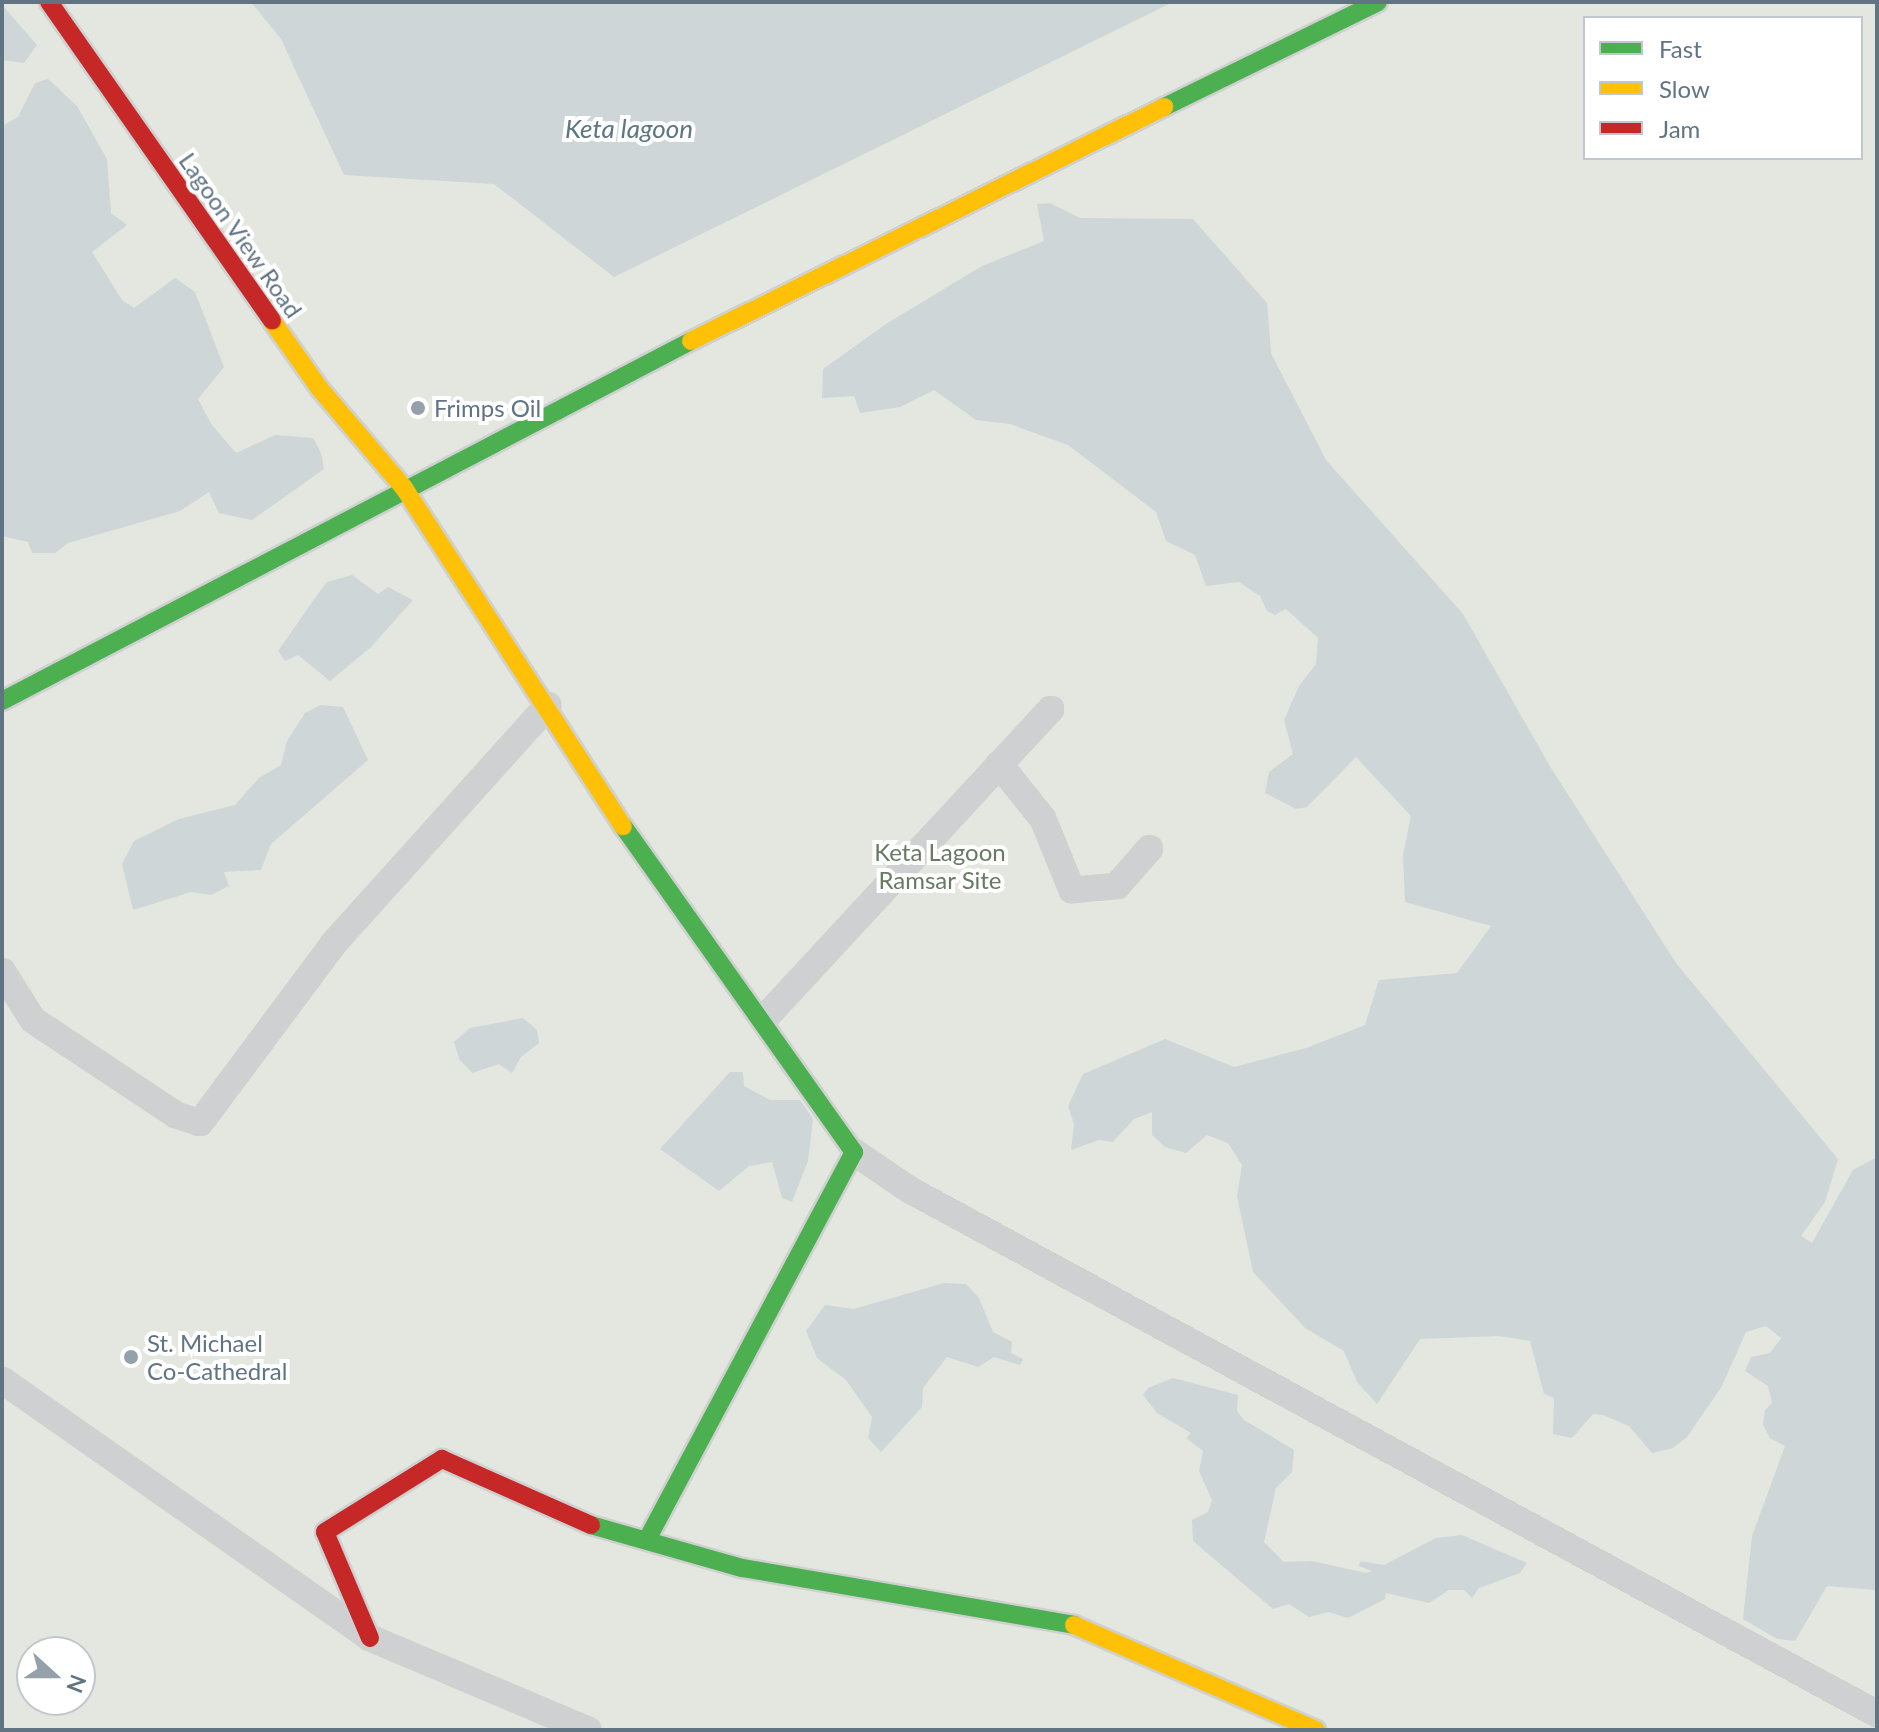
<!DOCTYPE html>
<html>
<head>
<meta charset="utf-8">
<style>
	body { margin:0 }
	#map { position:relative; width:1879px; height:1732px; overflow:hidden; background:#f4f4f1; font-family:Lato,sans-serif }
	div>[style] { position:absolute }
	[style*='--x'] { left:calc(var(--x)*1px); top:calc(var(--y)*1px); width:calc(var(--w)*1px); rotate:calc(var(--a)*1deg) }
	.green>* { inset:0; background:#e3e7df }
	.water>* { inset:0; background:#ced6d8 }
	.roads { filter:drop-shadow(2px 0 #cfd1d1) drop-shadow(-2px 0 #cfd1d1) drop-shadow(0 2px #cfd1d1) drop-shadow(0 -2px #cfd1d1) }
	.street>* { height:22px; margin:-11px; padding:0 11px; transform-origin:11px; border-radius:11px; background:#cfd0d1 }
	.fast>* { height:18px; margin:-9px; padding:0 9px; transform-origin:9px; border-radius:9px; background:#4caf50 }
	.slow>* { height:18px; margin:-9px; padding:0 9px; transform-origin:9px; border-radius:9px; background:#ffc107 }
	.jam>* { height:18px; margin:-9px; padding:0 9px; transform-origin:9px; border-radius:9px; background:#c62828 }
	.dots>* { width:22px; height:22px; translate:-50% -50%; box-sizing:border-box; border:4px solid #fff; border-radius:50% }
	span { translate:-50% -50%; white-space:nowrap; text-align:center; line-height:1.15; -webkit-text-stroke:8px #fff; paint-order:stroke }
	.street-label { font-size:24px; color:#617484 }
	.poi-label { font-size:24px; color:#617484 }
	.left { translate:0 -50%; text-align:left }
	.park-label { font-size:24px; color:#667b61 }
	.water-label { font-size:26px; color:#5d7782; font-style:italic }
	.frame { position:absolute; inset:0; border:4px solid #617484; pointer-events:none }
	.legend { position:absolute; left:1583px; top:16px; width:280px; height:144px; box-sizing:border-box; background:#fff; border:2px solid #c0c7ce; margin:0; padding:10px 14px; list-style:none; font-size:24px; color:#617484 }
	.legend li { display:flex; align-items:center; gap:16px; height:40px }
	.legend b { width:40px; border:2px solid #c0c7ce }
	.north { position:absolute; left:16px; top:1636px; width:80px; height:80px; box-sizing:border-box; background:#fff; border:2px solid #c0c7ce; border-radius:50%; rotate:111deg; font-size:22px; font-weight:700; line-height:32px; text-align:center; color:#617484 }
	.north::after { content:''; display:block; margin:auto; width:28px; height:36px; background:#94a1aa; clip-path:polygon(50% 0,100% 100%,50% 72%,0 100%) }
</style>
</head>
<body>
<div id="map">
	<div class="green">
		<i style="clip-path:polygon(evenodd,2px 2px,1877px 2px,1877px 1730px,2px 1730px,2px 2px,1585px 18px,1861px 18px,1861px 158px,1585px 158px,1585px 18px,2px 2px,32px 1652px,80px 1652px,80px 1700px,32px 1700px,32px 1652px)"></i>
	</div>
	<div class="water">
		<i style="clip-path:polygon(251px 2px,1173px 2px,614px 277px,494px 184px,344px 175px,281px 39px)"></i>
		<i style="clip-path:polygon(2px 5px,37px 45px,24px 63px,2px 60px)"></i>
		<i style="clip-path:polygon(48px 79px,77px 106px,107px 159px,111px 213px,127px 225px,92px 252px,122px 300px,134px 308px,175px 278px,195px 292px,224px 367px,198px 399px,212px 425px,236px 453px,275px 435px,313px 438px,321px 453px,324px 469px,252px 520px,219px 513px,209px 492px,180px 511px,68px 543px,55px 553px,32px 553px,28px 542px,2px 536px,2px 126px,18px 117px,35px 83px)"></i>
		<i style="clip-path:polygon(1050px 203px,1080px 218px,1193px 219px,1267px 303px,1271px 353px,1326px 460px,1463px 614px,1551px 768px,1676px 963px,1838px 1159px,1825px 1202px,1801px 1236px,1812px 1243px,1853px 1170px,1877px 1157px,1877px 1590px,1827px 1586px,1795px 1641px,1777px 1639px,1743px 1619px,1752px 1536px,1785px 1446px,1770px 1438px,1763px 1424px,1765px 1410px,1772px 1403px,1768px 1386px,1745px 1371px,1751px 1357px,1770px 1353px,1781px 1338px,1766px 1326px,1746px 1332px,1722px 1386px,1687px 1437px,1673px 1448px,1652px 1453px,1629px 1426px,1603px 1415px,1593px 1414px,1572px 1438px,1553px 1434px,1554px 1398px,1544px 1394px,1530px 1341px,1499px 1336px,1420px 1339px,1377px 1404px,1357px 1382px,1344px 1351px,1305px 1328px,1253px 1272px,1237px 1196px,1242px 1165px,1228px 1143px,1207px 1135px,1186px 1153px,1165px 1147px,1152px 1135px,1152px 1112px,1134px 1119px,1113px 1142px,1099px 1140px,1071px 1150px,1074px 1124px,1068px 1106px,1083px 1074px,1165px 1039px,1234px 1067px,1306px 1048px,1365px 1025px,1379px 980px,1457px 973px,1491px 926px,1405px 902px,1403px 855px,1411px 816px,1356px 757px,1307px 807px,1296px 809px,1265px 793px,1269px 772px,1293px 754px,1284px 720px,1299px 686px,1316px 664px,1318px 638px,1286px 609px,1275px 615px,1267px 611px,1260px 596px,1239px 582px,1206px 586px,1195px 555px,1166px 541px,1156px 512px,1068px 445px,1010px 424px,976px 420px,934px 390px,900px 407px,860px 413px,854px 396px,822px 398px,823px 369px,886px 324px,982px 266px,1044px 241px,1037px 204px)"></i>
		<i style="clip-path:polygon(352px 575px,378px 594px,388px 587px,413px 600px,370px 648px,330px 681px,298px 655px,285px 661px,278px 651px,315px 598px,327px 582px)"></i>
		<i style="clip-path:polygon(320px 705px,343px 707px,368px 760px,271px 844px,261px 870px,224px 872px,229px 886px,211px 895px,191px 892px,133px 910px,122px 864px,134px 841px,179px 819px,235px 805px,259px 778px,281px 765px,287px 741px,305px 713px)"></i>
		<i style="clip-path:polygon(523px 1018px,537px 1030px,539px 1043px,521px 1057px,512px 1073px,499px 1064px,472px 1073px,459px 1059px,454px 1042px,470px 1028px)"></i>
		<i style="clip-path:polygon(730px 1072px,743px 1072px,744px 1086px,770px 1100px,800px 1100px,813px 1119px,808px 1161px,792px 1202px,782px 1198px,772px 1162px,749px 1166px,719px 1191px,660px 1149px)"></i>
		<i style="clip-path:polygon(944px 1283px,966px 1284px,979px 1298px,993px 1332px,1012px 1342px,1011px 1353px,1023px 1359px,1020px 1365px,994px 1357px,978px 1367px,947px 1357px,923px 1388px,922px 1407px,881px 1452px,868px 1438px,872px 1417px,846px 1380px,817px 1358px,806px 1331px,825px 1305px,854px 1309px)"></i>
		<i style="clip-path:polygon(1173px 1378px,1238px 1395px,1237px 1411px,1244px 1420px,1294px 1450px,1292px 1472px,1276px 1488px,1264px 1542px,1284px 1562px,1312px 1561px,1366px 1573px,1372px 1571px,1359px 1566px,1360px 1561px,1384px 1565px,1436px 1538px,1462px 1535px,1527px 1563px,1520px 1573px,1479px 1588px,1472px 1598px,1464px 1590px,1449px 1590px,1429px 1603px,1386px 1593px,1385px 1599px,1348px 1618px,1328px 1612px,1309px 1617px,1289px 1604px,1273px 1609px,1193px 1541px,1192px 1520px,1208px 1512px,1212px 1500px,1199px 1471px,1203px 1451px,1186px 1438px,1191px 1433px,1157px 1413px,1143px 1395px,1148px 1388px)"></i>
	</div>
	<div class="roads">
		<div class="street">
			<i style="--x:999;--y:764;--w:70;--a:51.3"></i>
			<i style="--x:1043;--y:819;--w:77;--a:67.8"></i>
			<i style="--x:1072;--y:890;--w:45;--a:-5.1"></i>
			<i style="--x:1117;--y:886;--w:50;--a:-49"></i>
			<i style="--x:2;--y:971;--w:58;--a:57.7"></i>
			<i style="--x:33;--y:1020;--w:172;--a:33.6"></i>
			<i style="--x:176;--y:1115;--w:25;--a:18"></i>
			<i style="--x:200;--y:1123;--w:224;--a:-53.3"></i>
			<i style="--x:334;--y:943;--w:320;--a:-48"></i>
			<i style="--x:763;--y:1020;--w:424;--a:-47.2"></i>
			<i style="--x:854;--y:1152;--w:68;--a:34.2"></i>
			<i style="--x:910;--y:1190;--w:1100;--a:28.45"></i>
			<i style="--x:2;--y:1380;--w:449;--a:35"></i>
			<i style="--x:370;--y:1638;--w:237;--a:22.9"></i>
		</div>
		<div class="fast">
			<i style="--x:1164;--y:107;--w:238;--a:-26.1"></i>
			<i style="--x:2;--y:701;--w:777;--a:-27.59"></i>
			<i style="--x:623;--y:826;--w:400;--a:54.7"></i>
			<i style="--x:854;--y:1152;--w:440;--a:118.1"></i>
			<i style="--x:591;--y:1525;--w:157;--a:15.9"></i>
			<i style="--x:742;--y:1568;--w:337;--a:9.7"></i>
		</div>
		<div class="slow">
			<i style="--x:272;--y:321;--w:83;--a:54.8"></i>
			<i style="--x:320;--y:389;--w:130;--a:49.7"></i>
			<i style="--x:404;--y:488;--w:403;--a:57.1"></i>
			<i style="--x:691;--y:341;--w:528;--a:-26.32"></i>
			<i style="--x:1074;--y:1625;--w:264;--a:23.5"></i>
		</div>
		<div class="jam">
			<i style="--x:49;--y:2;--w:389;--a:55"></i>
			<i style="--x:370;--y:1638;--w:115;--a:-113"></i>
			<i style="--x:325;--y:1532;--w:138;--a:-32"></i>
			<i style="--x:442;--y:1459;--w:163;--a:23.9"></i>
		</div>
	</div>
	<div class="dots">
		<i style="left:418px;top:408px;background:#94a1aa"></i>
		<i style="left:131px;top:1357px;background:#94a1aa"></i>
	</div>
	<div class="street-label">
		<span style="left:241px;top:235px;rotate:55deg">Lagoon View Road</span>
	</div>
	<div class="poi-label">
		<span class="left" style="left:434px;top:408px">Frimps Oil</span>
		<span class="left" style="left:147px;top:1357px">St. Michael<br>Co-Cathedral</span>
	</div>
	<div class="park-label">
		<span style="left:940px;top:866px">Keta Lagoon<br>Ramsar Site</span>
	</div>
	<div class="water-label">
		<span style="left:629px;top:129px">Keta lagoon</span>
	</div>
	<div class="frame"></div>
	<ul class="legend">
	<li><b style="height:10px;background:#4caf50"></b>Fast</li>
	<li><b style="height:10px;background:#ffc107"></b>Slow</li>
	<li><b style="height:10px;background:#c62828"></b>Jam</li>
	</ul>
	<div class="north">N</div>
</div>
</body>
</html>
